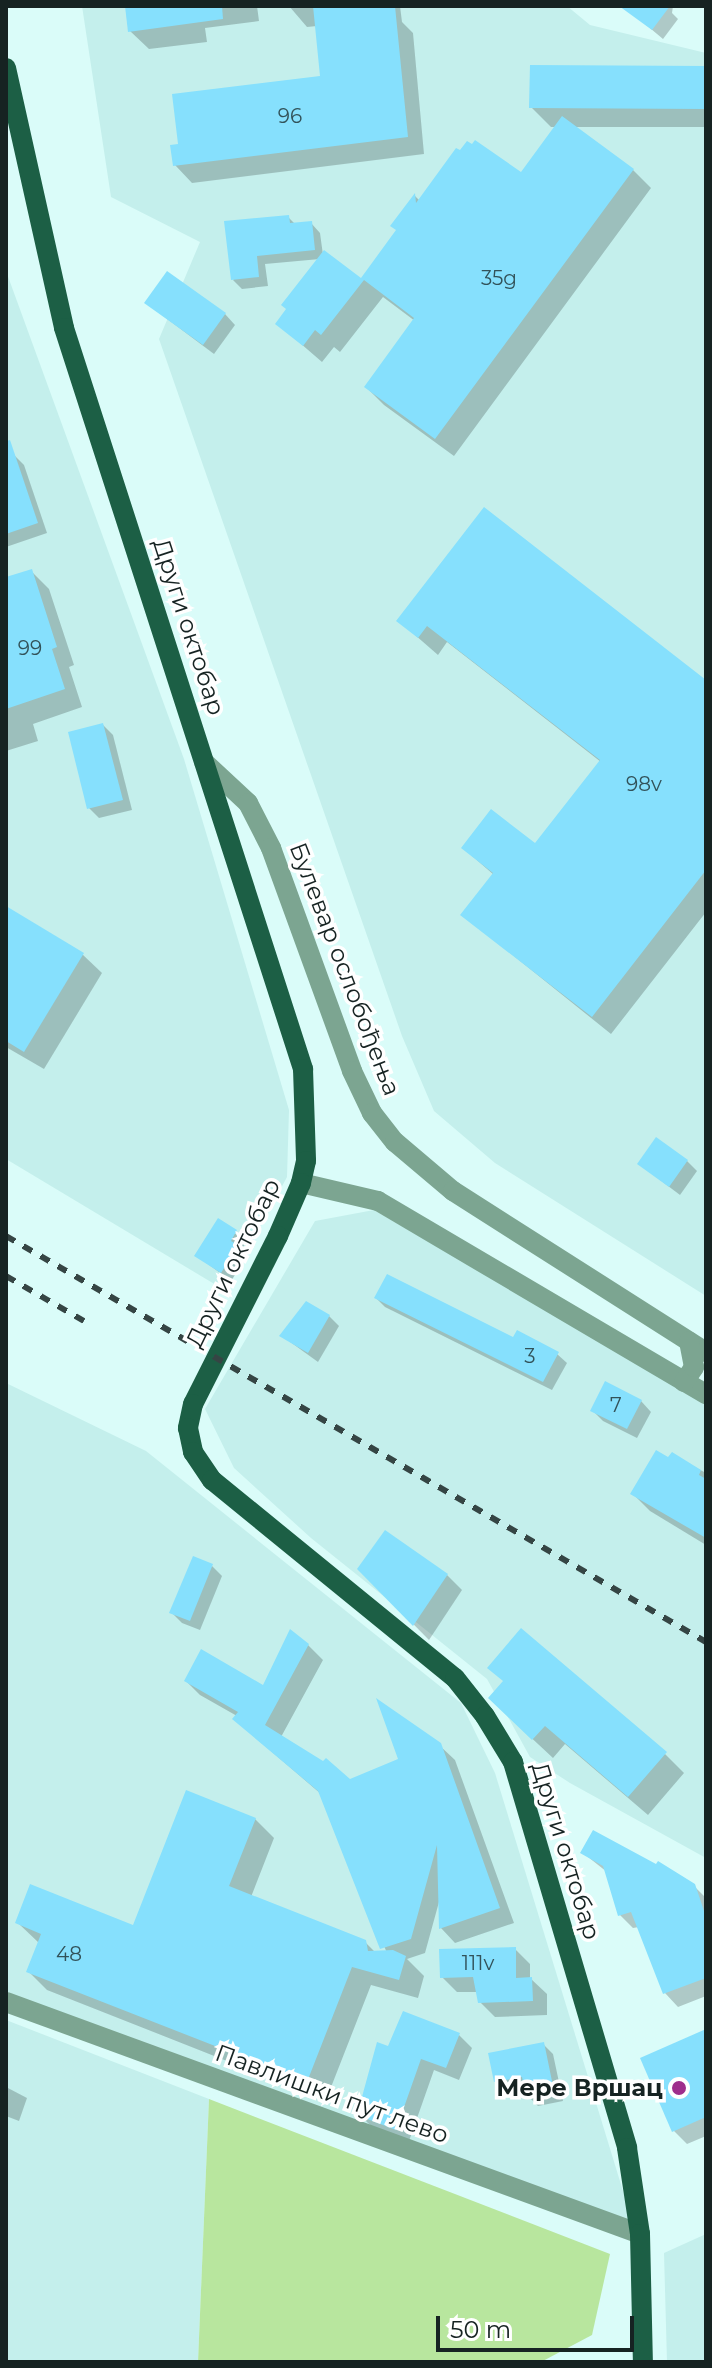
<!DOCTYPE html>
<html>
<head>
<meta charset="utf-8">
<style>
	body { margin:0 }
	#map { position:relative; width:712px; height:2368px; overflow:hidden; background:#dafcf9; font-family:Montserrat,sans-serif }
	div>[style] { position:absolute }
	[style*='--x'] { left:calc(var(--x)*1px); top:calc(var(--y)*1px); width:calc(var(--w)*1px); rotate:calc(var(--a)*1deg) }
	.built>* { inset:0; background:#c4efec }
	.green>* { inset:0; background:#b8e69e }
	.shadow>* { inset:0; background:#0003 }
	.building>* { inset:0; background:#86e0fd }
	.minor>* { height:20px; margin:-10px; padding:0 10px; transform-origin:10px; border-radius:10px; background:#7ca591 }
	.major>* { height:20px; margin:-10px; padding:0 10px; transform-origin:10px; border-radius:10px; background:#1c5f45 }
	.rail>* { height:6px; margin-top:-3px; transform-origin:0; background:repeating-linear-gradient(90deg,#354544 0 10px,transparent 0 20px) }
	.dots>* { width:22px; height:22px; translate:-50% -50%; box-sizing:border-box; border:4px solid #fff; border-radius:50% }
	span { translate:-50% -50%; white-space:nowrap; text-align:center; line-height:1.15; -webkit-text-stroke:7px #fff; paint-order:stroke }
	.number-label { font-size:20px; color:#325259 }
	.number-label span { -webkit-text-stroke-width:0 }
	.street-label { font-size:24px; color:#162322 }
	.poi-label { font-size:24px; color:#162322; font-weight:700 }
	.right { translate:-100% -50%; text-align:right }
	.frame { position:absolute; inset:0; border:8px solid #162322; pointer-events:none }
	.scale { position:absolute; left:436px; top:2316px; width:198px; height:36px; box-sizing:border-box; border:4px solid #162322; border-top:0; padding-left:10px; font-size:24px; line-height:28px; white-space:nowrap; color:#162322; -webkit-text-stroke:6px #fff; paint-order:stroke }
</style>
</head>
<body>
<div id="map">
	<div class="built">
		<i style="clip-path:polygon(82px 6px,567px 6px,590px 25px,706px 53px,706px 1296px,495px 1163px,434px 1111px,402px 1036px,159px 339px,200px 242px,111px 197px)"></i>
		<i style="clip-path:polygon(6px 271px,184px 759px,289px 1110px,287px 1177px,226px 1291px,6px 1159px)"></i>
		<i style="clip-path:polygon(374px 1210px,706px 1403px,706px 1858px,570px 1783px,530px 1757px,487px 1679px,311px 1538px,234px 1468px,205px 1409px,315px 1221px)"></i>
		<i style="clip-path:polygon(6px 1383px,146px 1451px,461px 1703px,495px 1773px,634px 2227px,6px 1992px)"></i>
		<i style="clip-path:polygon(6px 2020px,209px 2099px,198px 2362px,6px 2362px)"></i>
		<i style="clip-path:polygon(706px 2234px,706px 2362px,667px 2362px,664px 2253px)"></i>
	</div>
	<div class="green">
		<i style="clip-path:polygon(209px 2099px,610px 2254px,592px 2335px,541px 2362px,198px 2362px)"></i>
	</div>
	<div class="shadow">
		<i style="clip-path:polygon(127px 6px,257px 6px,259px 21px,205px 28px,207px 42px,149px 49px,130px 31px)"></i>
		<i style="clip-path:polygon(289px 6px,400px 6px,402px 22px,413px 33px,424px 154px,192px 183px,175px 165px,180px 146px,322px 77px,317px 26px,307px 27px)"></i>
		<i style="clip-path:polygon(637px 6px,673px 6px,672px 13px,678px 19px,663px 39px,632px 13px)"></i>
		<i style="clip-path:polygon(706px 68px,706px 127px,574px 127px,633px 170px,651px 188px,454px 456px,384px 405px,366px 387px,415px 321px,383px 297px,340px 352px,334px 347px,322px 362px,278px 324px,320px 259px,265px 264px,268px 286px,242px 289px,233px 280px,288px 217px,296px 225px,311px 223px,320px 233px,323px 255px,362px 281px,398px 231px,415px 196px,420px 201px,521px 175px,557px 127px,551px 127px,531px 107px)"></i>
		<i style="clip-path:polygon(146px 303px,225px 314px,235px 325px,214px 354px)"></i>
		<i style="clip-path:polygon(14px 455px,24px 465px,47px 533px,6px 547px,6px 458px)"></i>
		<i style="clip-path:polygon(484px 510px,706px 682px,706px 912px,611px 1034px,463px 915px,494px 875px,463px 848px,536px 846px,601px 762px,447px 642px,438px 655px,399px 621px)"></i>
		<i style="clip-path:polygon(31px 571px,49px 589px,74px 665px,69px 667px,82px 707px,33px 724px,38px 741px,6px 751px,6px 579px)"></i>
		<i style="clip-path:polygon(103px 725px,113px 735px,132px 810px,99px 818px,89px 808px)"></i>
		<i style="clip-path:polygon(6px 908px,82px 954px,102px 973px,44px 1069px,6px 1047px)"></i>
		<i style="clip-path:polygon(687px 1161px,697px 1171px,680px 1195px,639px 1164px)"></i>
		<i style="clip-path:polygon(219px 1221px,246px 1242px,241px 1251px,247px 1257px,231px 1281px,197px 1256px)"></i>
		<i style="clip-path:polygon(376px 1298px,557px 1354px,567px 1363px,552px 1390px,385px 1307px)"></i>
		<i style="clip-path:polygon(329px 1316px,339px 1326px,318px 1362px,282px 1336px)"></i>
		<i style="clip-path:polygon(641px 1401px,651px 1412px,637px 1438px,603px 1421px,592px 1410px)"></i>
		<i style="clip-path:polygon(672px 1455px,706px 1473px,706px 1545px,650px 1511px,632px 1493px)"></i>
		<i style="clip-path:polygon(212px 1566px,222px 1576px,200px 1630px,182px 1623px,172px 1613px)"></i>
		<i style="clip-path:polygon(359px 1569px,447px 1575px,462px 1590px,429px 1640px)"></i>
		<i style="clip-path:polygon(308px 1645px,323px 1660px,281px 1737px,349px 1781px,439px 1745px,455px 1760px,514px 1923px,455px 1943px,441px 1928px,439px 1902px,425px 1953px,407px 1959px,424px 1976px,418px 1998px,371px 1985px,326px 2100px,47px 1990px,28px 1971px,39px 1943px,18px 1923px,134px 1928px,255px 1819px,274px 1838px,251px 1897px,365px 1942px,376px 1953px,387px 1953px,321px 1794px,250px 1733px,237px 1716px,200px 1695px,186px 1681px,264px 1687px)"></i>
		<i style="clip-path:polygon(509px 1717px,665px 1754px,684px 1773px,648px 1815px,565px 1744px,553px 1758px)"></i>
		<i style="clip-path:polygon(583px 1853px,694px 1886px,706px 1898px,706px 1996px,678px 2007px,665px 1993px,639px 1927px,633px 1928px,620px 1915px,607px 1872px)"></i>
		<i style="clip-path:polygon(515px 1949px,530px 1964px,530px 1978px,547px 1994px,547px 2015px,495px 2017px,480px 2002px,478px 1992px,457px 1992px,442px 1977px)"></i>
		<i style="clip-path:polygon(706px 2031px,706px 2136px,687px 2144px,674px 2131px)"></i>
		<i style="clip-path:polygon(459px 2035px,472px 2048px,459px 2080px,434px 2070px,409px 2141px,372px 2127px,359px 2114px,390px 2048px)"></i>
		<i style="clip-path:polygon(543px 2044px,553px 2054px,563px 2101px,538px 2106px,527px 2095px,526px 2087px,506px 2092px,496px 2081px)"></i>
		<i style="clip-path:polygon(6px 2087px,27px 2098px,19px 2121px,6px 2116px)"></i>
	</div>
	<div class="building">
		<i style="clip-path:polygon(125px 6px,222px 6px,223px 19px,128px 32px)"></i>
		<i style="clip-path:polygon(313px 6px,395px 6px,408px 137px,173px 166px,170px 145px,178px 144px,172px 94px,320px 76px)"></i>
		<i style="clip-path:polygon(619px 6px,670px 6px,652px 30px)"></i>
		<i style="clip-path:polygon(530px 65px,706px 66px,706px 109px,529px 108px)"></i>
		<i style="clip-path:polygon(562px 116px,634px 169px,435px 439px,364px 387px,414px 318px,364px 280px,321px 335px,315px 330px,303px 346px,275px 324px,286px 309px,281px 305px,324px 250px,361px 278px,396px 230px,390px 226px,415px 193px,416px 203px,456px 148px,460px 150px,467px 141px,472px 144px,475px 140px,521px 172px)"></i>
		<i style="clip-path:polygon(289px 215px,290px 223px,312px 221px,315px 250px,257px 256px,259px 277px,231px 280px,224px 221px)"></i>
		<i style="clip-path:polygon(167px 271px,226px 313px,203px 345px,144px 303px)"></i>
		<i style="clip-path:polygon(10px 440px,38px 523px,6px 534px,6px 441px)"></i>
		<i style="clip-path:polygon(484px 507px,706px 680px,706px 870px,592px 1017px,460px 915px,493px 873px,461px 848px,491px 809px,535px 843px,600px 760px,427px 626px,418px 638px,396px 621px)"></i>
		<i style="clip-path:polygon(32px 569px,57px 647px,52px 649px,65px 689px,6px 709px,6px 577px)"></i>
		<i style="clip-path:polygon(103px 723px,123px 800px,87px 809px,68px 732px)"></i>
		<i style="clip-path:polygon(6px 906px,84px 953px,24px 1052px,6px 1041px)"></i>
		<i style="clip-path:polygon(656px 1137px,688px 1160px,669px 1187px,637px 1164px)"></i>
		<i style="clip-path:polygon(218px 1218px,237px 1230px,231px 1241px,238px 1245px,221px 1273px,194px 1256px)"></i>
		<i style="clip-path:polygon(387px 1274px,513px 1337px,517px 1330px,559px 1352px,543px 1382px,374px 1298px)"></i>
		<i style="clip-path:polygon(306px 1301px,330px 1315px,308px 1353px,279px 1336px)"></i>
		<i style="clip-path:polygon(605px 1381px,642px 1400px,627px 1429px,590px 1411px)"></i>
		<i style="clip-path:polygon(656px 1450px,668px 1457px,672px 1452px,701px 1470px,699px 1475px,706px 1479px,706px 1538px,630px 1494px)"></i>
		<i style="clip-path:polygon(385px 1530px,448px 1574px,413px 1626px,357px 1569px)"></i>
		<i style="clip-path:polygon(193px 1556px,213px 1564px,190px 1621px,169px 1613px)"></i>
		<i style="clip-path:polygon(521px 1628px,667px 1752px,628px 1797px,545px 1726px,532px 1740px,488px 1698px,503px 1681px,487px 1668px)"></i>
		<i style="clip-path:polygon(290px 1629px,309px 1644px,265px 1725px,323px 1761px,326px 1758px,350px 1779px,398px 1759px,376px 1698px,441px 1743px,500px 1908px,439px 1929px,437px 1845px,411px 1939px,380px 1949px,318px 1791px,232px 1719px,238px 1712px,184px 1681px,201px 1649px,263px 1685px)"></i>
		<i style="clip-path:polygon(186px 1790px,256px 1818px,229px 1886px,366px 1940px,368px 1951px,393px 1950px,406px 1956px,399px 1980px,352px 1967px,307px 2082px,26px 1972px,41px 1934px,15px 1923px,30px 1884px,133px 1925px)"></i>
		<i style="clip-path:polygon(593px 1830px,656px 1864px,658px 1861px,695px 1884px,706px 1917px,706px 1978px,663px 1994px,631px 1912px,618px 1916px,603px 1866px,580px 1853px)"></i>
		<i style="clip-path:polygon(516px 1947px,516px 1978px,532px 1977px,533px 2001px,478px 2003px,473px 1977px,440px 1978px,439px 1949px)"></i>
		<i style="clip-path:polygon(403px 2011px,460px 2033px,446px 2068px,421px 2059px,396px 2130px,357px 2115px,377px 2042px,388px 2046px)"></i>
		<i style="clip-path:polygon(706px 2029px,706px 2117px,672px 2132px,640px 2058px)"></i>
		<i style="clip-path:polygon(544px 2042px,554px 2091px,526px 2096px,522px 2077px,494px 2082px,488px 2053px)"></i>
	</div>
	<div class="minor">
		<i style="--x:204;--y:762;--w:60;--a:43"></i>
		<i style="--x:248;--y:803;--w:51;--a:62.9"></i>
		<i style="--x:271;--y:848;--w:237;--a:70"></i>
		<i style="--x:352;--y:1071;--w:47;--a:64.5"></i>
		<i style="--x:372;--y:1113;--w:37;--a:52"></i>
		<i style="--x:395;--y:1142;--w:76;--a:40.2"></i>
		<i style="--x:453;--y:1191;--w:300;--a:32.5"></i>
		<i style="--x:301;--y:1183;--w:79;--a:13.2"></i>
		<i style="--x:378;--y:1201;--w:381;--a:30.5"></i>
		<i style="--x:684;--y:1382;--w:18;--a:-56"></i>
		<i style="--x:694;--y:1367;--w:26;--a:-101"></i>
		<i style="--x:6;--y:2002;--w:675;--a:20.1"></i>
	</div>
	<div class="major">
		<i style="--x:6;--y:68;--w:266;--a:77.4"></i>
		<i style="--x:64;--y:328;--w:779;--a:72.12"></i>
		<i style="--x:303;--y:1069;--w:92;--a:88.1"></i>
		<i style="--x:306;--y:1161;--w:23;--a:103"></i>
		<i style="--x:301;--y:1183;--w:58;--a:113.5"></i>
		<i style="--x:278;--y:1236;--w:188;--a:116.8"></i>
		<i style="--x:193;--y:1404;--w:25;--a:102"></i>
		<i style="--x:188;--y:1428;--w:25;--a:78"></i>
		<i style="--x:193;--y:1452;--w:34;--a:56"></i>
		<i style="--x:212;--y:1480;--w:313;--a:39.2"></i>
		<i style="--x:455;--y:1678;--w:48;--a:51.7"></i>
		<i style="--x:485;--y:1716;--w:54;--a:58.7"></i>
		<i style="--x:513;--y:1762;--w:402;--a:73.5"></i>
		<i style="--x:627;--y:2148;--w:87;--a:81.4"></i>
		<i style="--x:640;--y:2234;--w:128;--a:88.7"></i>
	</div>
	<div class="rail">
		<i style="--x:6;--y:1236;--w:809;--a:30.11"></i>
		<i style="--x:6;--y:1276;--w:90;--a:30"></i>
	</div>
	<div class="dots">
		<i style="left:679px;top:2088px;background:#9e2e8c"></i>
	</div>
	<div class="number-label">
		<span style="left:290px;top:116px">96</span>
		<span style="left:499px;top:278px">35g</span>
		<span style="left:30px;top:648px">99</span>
		<span style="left:644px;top:784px">98v</span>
		<span style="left:530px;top:1356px">3</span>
		<span style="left:616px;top:1405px">7</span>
		<span style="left:69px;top:1954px">48</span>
		<span style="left:478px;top:1963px">111v</span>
	</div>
	<div class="street-label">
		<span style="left:189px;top:627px;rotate:72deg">Други октобар</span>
		<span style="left:345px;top:969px;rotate:69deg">Булевар ослобођења</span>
		<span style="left:233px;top:1263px;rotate:-64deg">Други октобар</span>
		<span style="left:566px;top:1851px;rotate:73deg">Други октобар</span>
		<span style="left:332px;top:2094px;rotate:20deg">Павлишки пут лево</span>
	</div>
	<div class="poi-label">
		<span class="right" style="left:663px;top:2088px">Мере Вршац</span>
	</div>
	<div class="frame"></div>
	<div class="scale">50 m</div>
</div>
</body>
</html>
